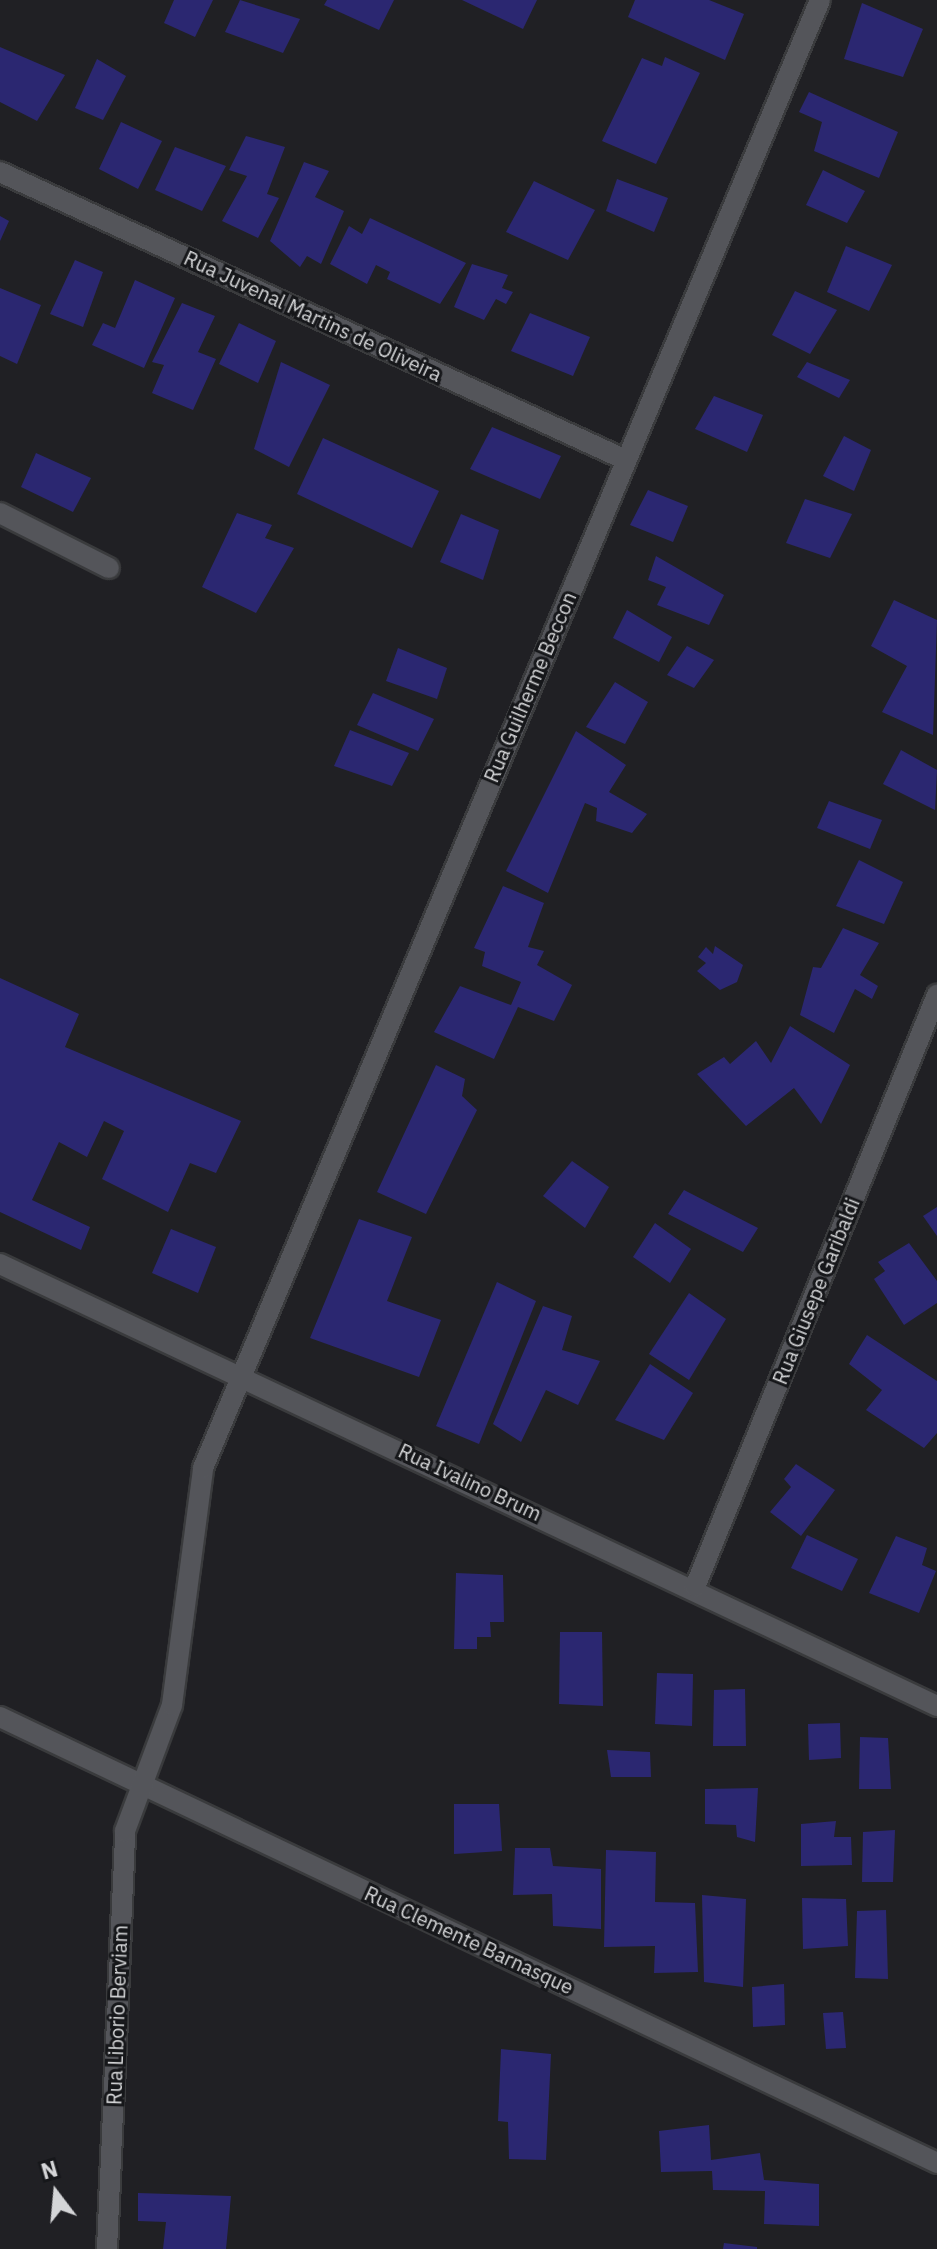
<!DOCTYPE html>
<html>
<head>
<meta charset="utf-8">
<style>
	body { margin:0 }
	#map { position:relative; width:937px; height:2249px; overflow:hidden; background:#202024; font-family:"IBM Plex Sans",sans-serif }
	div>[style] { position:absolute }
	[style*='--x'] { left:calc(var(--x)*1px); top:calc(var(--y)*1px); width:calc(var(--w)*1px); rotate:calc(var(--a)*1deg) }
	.building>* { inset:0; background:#2b2771 }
	.roads { filter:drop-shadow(2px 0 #3a3b3d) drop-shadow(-2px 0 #3a3b3d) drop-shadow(0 2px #3a3b3d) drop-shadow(0 -2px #3a3b3d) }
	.minor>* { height:20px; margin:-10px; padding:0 10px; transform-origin:10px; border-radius:10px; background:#54555a }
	span { translate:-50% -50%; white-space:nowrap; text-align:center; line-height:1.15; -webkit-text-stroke:6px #16171a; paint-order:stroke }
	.street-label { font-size:20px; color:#d4d5d7 }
	.north { position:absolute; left:16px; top:2153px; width:80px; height:80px; -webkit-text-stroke:6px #16171a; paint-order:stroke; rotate:344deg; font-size:22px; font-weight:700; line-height:32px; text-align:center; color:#d4d5d7 }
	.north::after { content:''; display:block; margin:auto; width:28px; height:36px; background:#d4d5d7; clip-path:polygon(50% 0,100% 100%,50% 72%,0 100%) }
</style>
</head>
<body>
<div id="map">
	<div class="building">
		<i style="clip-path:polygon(174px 0,213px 0,195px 37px,164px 23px)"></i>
		<i style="clip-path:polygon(240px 0,300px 19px,283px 53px,225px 32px)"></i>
		<i style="clip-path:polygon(327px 0,394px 0,379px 30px,324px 5px)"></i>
		<i style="clip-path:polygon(462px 0,537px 0,523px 29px)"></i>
		<i style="clip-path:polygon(635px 0,709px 0,744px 14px,725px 60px,628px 17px)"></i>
		<i style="clip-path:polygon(862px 3px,923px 29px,903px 77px,844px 59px)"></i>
		<i style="clip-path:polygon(0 47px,65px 75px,37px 121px,0 102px)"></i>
		<i style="clip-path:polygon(665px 57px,700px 73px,656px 164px,602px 141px,642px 58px,662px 66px)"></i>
		<i style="clip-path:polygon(97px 59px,126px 76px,103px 120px,75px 108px)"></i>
		<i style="clip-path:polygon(809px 92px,898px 132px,879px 178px,814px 151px,822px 122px,799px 112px)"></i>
		<i style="clip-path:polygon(121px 122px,162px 141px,138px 189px,99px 169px)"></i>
		<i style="clip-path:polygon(246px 136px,285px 147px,267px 194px,279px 198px,258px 238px,222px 221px,247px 176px,229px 170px)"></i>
		<i style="clip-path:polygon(175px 147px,226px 166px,202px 211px,155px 190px)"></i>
		<i style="clip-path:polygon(304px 162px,329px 171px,315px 197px,344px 211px,321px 264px,307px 256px,300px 267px,270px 241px)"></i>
		<i style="clip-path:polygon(823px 170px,865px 191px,847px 223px,806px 205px)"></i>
		<i style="clip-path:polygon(617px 179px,668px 198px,654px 232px,606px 211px)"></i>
		<i style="clip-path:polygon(534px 181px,595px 210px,568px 260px,506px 232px)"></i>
		<i style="clip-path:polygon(0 216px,9px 221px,0 241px)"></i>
		<i style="clip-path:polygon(370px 218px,466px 263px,440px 304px,387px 279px,390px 272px,376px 265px,367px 284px,330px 264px,349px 226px,362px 234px)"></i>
		<i style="clip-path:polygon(846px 246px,892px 265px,869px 311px,827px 292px)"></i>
		<i style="clip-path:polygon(75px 260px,103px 272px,83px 327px,50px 314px)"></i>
		<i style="clip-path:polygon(472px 264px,508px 275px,502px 288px,513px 292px,506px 304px,496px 299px,484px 320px,454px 307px)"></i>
		<i style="clip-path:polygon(135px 280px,175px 298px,144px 368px,92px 345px,103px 323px,115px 328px)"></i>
		<i style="clip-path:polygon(0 288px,41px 305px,17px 364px,0 356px)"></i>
		<i style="clip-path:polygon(795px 291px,837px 310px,810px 354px,772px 335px)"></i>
		<i style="clip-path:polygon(182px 303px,215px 316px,198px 352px,216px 359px,193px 410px,152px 393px,164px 365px,152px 362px)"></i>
		<i style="clip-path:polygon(530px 313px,590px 337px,573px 376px,511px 351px)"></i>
		<i style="clip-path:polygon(239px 323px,276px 341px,258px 383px,219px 364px)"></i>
		<i style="clip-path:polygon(281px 362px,330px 385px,289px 467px,254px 449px)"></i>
		<i style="clip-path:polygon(807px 362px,850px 380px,839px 398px,797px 377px)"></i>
		<i style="clip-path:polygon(714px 396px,763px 415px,747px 452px,695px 429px)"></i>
		<i style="clip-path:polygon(492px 427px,561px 456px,540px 499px,470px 469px)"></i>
		<i style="clip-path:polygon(844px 436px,871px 450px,854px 491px,823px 476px)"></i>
		<i style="clip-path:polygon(323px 438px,439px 491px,412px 548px,297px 494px)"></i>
		<i style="clip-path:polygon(36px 453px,91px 478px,73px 512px,21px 487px)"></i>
		<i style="clip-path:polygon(648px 490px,688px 506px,673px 542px,630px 525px)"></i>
		<i style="clip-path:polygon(805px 499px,852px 514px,830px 558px,786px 543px)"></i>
		<i style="clip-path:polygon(237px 513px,272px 525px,265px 538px,294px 548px,256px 613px,202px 587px)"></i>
		<i style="clip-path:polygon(461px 514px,499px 530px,483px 580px,440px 562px)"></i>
		<i style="clip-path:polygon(656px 556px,724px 595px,709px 625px,657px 605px,666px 587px,648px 580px)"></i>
		<i style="clip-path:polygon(894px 600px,937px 620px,933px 735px,882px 712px,907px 666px,871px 646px)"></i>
		<i style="clip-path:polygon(627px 610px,672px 637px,659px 662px,613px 638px)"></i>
		<i style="clip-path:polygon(687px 646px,714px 660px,694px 688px,667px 675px)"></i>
		<i style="clip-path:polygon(398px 648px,447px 668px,437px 699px,386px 681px)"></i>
		<i style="clip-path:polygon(615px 682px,648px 702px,625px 744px,586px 727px)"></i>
		<i style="clip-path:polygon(373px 693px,434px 719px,418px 751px,357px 725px)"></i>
		<i style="clip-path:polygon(350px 730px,409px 753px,392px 786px,334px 766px)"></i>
		<i style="clip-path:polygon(576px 731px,626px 765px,609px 792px,647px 814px,632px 833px,596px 821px,597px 808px,585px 803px,548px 893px,506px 871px)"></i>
		<i style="clip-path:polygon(901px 750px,937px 770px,935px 810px,883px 784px)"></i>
		<i style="clip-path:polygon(829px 801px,882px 820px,870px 849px,817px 828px)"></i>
		<i style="clip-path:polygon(859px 860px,903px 882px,884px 924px,836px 906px)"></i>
		<i style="clip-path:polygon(503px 886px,544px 903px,528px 947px,544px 951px,537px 965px,572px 985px,554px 1021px,518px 1007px,494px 1059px,434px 1032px,460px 986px,511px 1005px,521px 982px,482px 966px,485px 952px,474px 948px)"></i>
		<i style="clip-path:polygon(843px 928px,879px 943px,860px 975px,878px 986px,872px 999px,855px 989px,834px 1033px,800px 1015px,813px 967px,821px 968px)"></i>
		<i style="clip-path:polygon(715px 946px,743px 965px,737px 982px,720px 990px,697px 971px,706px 963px,698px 957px,706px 947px,713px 954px)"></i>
		<i style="clip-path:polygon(0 978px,79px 1014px,65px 1047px,241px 1121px,216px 1173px,190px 1163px,168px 1212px,102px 1179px,124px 1131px,104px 1121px,87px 1157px,59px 1142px,32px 1200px,90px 1227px,81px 1250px,0 1212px)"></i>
		<i style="clip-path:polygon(790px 1026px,850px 1065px,821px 1124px,794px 1088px,746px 1126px,697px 1074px,724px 1057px,730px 1064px,756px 1041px,771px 1063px)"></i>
		<i style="clip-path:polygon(436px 1065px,465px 1079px,462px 1096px,477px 1110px,426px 1214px,377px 1192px)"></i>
		<i style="clip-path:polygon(572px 1161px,609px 1187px,585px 1228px,543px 1196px)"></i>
		<i style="clip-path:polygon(684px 1190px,758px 1228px,743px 1252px,668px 1214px)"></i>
		<i style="clip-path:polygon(937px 1207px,937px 1236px,923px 1216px)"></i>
		<i style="clip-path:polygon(359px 1219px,412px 1237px,387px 1301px,441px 1320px,419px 1377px,310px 1338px)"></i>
		<i style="clip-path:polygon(655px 1223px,691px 1249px,670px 1283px,633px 1257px)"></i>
		<i style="clip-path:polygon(171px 1229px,216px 1247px,198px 1293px,152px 1273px)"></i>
		<i style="clip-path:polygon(909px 1243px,937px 1281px,937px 1303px,904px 1325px,874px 1279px,885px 1271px,878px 1262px)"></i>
		<i style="clip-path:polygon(497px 1282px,536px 1301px,479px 1444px,436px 1426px)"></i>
		<i style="clip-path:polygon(689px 1293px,726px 1319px,689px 1380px,649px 1354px)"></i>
		<i style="clip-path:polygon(543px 1306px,572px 1316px,562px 1350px,600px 1361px,578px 1405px,546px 1390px,521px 1442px,493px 1424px)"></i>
		<i style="clip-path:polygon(867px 1335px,937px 1381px,937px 1433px,924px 1448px,866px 1410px,882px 1390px,849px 1364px)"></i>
		<i style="clip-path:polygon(650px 1364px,693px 1393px,664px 1440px,615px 1420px)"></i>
		<i style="clip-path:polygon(796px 1464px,835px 1490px,801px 1536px,770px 1512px,791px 1487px,784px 1479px)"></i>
		<i style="clip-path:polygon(807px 1535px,858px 1559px,842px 1591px,791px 1568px)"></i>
		<i style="clip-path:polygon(896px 1536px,927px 1548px,922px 1565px,936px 1571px,919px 1613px,869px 1593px)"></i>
		<i style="clip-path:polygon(456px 1573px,503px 1575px,504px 1622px,490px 1622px,491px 1637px,477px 1637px,477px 1649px,454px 1649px)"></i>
		<i style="clip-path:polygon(560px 1632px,602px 1632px,603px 1706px,559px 1704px)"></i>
		<i style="clip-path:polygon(657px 1673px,693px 1674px,692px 1726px,655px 1724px)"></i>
		<i style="clip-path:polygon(745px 1689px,746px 1746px,713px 1746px,714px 1690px)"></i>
		<i style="clip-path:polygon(840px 1723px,841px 1758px,809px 1760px,808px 1724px)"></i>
		<i style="clip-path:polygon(860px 1737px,888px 1738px,891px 1789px,859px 1789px)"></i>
		<i style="clip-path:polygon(607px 1750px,650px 1752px,651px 1777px,611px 1777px)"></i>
		<i style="clip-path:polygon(758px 1788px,755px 1842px,737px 1837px,736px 1825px,705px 1824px,705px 1789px)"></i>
		<i style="clip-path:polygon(454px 1804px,499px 1804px,502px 1851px,454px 1854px)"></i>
		<i style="clip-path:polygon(836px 1821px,834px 1837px,851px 1837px,852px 1865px,801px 1866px,801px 1824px)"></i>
		<i style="clip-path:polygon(895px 1830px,893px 1882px,862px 1882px,863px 1832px)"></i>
		<i style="clip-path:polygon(515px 1848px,550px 1848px,553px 1866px,601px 1869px,601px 1929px,553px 1926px,552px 1894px,513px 1895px)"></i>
		<i style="clip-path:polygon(606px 1850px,656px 1852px,655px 1902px,695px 1903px,698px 1972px,654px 1973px,655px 1946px,604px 1947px)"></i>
		<i style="clip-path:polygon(702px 1895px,746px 1899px,743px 1987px,704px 1982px)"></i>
		<i style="clip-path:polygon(802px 1898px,846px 1899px,848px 1946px,803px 1949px)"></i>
		<i style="clip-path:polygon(886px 1910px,888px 1979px,855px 1978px,857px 1911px)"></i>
		<i style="clip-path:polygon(784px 1984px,785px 2025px,753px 2027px,752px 1987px)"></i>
		<i style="clip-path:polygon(843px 2012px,846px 2048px,826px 2049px,823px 2013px)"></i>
		<i style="clip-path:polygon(501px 2049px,551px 2054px,546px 2160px,509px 2159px,508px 2122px,498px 2121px)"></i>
		<i style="clip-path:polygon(709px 2125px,711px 2160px,760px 2153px,764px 2180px,819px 2184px,819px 2226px,764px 2224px,765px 2191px,713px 2190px,712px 2171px,661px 2172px,659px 2131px)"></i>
		<i style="clip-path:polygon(138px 2193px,231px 2196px,226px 2249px,163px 2249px,166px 2222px,138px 2221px)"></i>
		<i style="clip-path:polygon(724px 2243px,757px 2247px,757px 2249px,723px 2249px)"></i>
	</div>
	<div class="roads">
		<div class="minor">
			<i style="--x:0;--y:172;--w:689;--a:24.71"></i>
			<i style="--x:0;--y:513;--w:122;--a:26.8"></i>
			<i style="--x:0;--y:1264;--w:1036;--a:25.25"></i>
			<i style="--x:695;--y:1587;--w:640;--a:-67.77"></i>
			<i style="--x:0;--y:1717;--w:1038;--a:25.45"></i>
			<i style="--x:107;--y:2249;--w:418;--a:-87.5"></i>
			<i style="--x:125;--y:1831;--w:134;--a:-69.5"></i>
			<i style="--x:172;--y:1705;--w:239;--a:-82.5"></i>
			<i style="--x:203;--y:1468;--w:1592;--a:-67.2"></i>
		</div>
	</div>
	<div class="street-label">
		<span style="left:313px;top:316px;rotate:25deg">Rua Juvenal Martins de Oliveira</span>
		<span style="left:530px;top:687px;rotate:-67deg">Rua Guilherme Beccon</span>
		<span style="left:816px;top:1291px;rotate:-68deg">Rua Giusepe Garibaldi</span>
		<span style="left:470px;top:1482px;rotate:25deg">Rua Ivalino Brum</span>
		<span style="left:469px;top:1940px;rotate:25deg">Rua Clemente Barnasque</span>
		<span style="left:117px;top:2015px;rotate:-88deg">Rua Liborio Berviam</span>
	</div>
	<div class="north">N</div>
</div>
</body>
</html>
